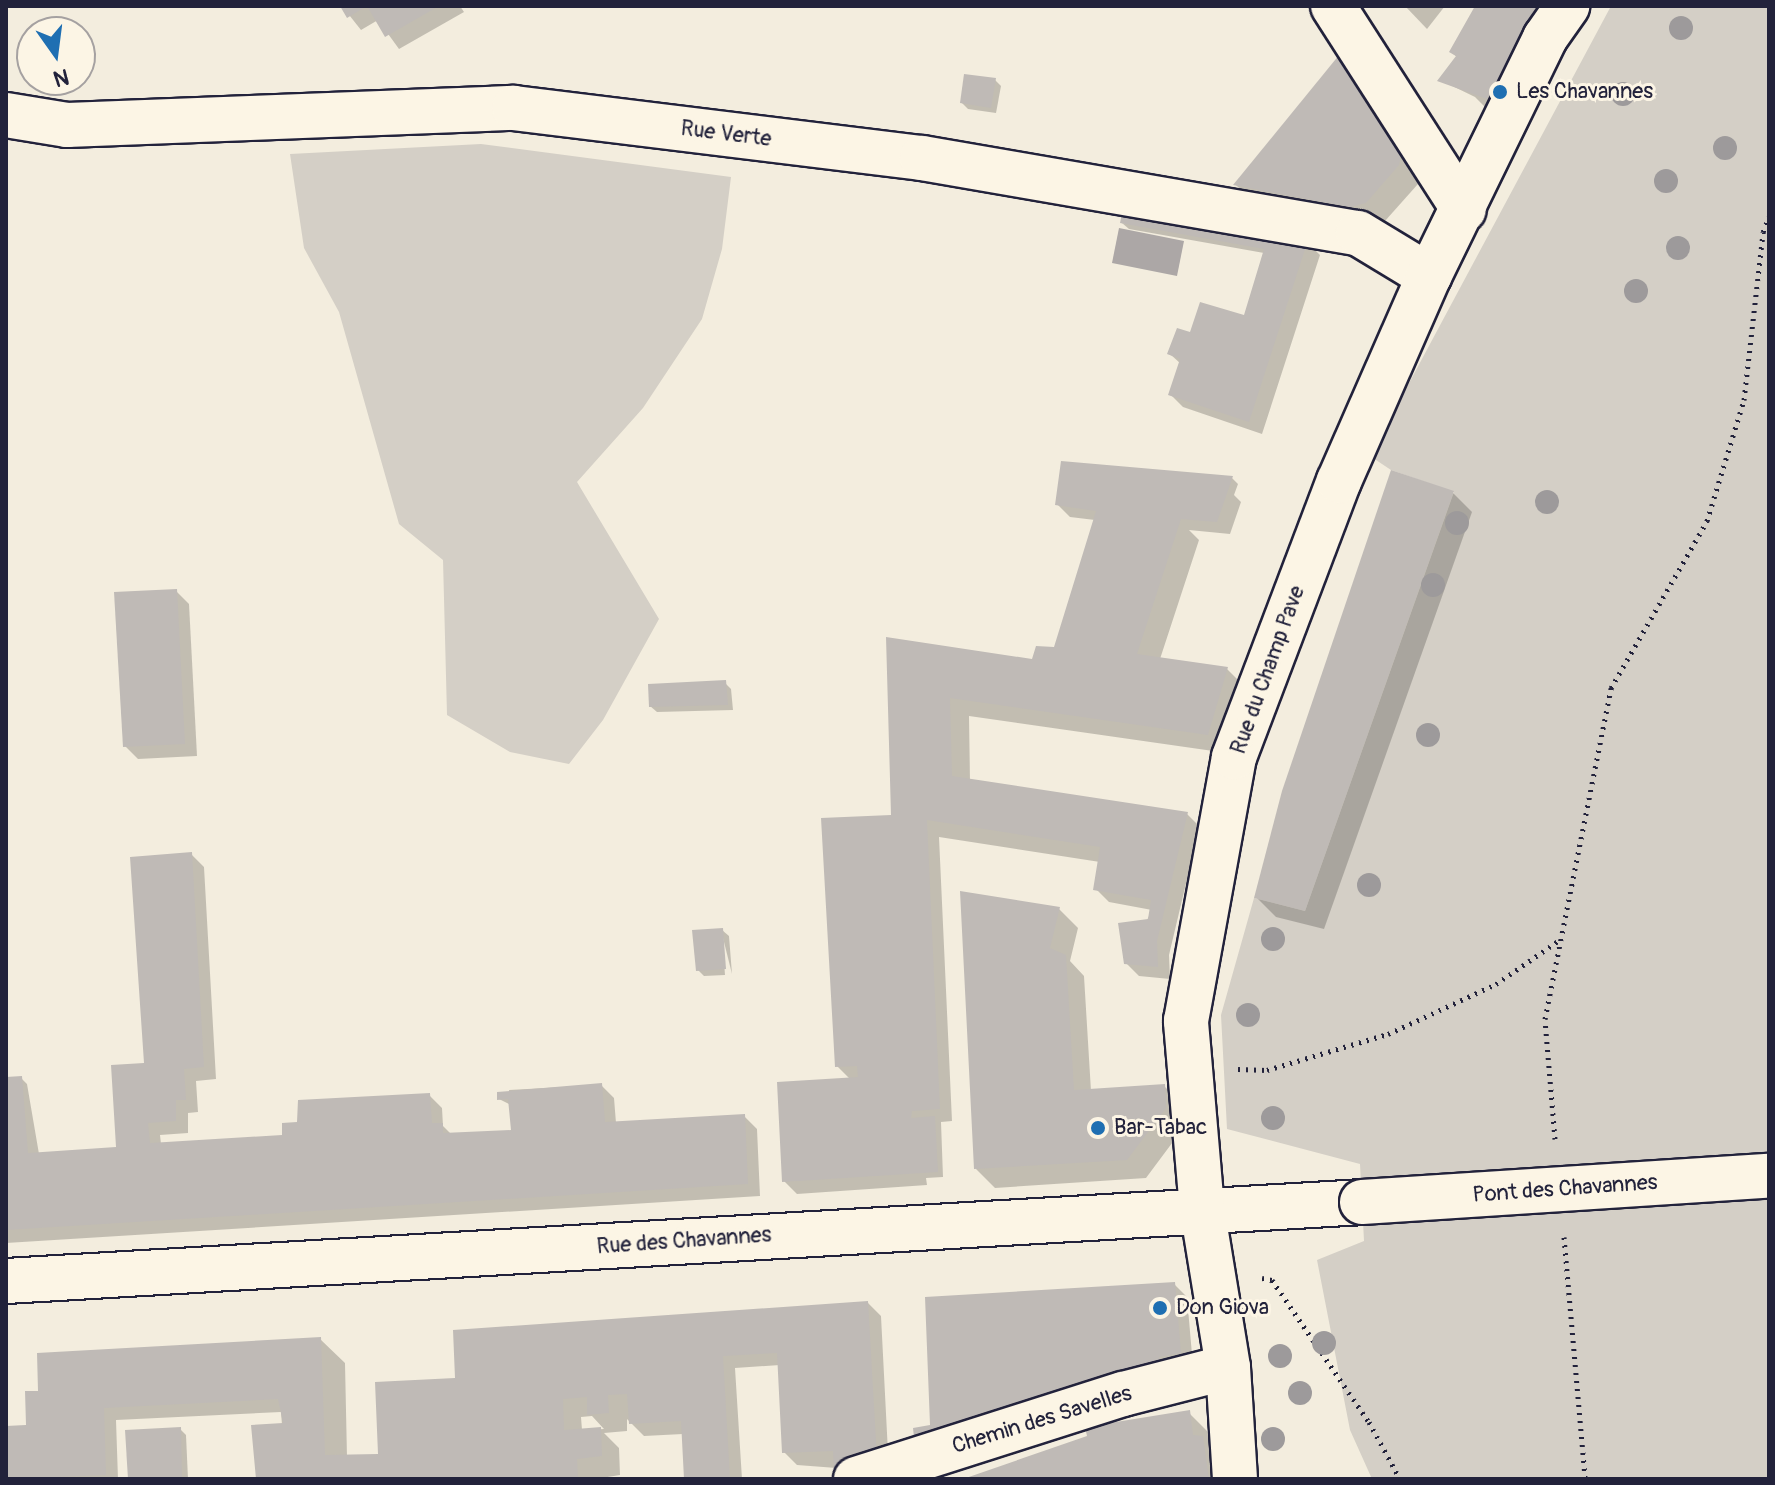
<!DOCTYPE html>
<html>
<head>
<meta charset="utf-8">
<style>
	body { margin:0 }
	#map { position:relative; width:1775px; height:1485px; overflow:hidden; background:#f3edde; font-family:Pangolin,sans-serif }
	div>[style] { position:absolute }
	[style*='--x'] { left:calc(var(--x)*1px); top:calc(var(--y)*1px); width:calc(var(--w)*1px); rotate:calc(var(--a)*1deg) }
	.green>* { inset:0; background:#d4cfc6 }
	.water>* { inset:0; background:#aca7a6 }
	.shadow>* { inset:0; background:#0003 }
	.building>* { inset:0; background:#bfbab6 }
	.path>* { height:5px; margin-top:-2.5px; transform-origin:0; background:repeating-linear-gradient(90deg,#22223b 0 2px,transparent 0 8px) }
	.roads { filter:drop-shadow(2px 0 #22223b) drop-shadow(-2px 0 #22223b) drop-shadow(0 2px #22223b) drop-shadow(0 -2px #22223b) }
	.street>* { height:44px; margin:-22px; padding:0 22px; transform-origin:22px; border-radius:22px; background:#fcf5e5 }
	.secondary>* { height:44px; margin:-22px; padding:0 22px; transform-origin:22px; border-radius:22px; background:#fcf5e5 }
	.bridges { filter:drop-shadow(2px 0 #22223b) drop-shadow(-2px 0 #22223b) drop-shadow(0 2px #22223b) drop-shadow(0 -2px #22223b) }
	.secondary-bridge>* { height:44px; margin:-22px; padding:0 22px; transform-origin:22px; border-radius:22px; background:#fcf5e5 }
	.trees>* { width:24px; height:24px; margin:-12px; border-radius:50%; background:#9d9a9b }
	.dots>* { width:22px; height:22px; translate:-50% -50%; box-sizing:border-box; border:4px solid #fcf5e5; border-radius:50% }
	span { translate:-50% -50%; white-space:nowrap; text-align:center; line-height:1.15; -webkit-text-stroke:6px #fcf5e5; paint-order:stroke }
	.poi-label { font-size:22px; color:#22223b }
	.left { translate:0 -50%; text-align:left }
	.street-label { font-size:22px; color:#22223b }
	.frame { position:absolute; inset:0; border:8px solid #22223b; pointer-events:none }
	.north { position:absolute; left:16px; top:16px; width:80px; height:80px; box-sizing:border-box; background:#fcf5e5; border:2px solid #a5a1a1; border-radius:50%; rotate:166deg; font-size:22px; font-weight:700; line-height:32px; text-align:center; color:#22223b }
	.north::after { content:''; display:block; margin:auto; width:28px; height:36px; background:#1f6fb2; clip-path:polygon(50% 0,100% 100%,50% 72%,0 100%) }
</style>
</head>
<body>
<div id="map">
	<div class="green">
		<i style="clip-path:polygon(1611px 6px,1769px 6px,1769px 1479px,1372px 1479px,1350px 1430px,1317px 1260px,1364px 1241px,1360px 1164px,1227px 1129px,1221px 1015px,1254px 898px,1305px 911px,1454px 492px,1391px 470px,1370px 456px)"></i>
		<i style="clip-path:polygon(481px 144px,731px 177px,722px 249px,702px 319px,643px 408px,577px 482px,659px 619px,603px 720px,569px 764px,510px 752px,447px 715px,443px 560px,399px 524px,339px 312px,304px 248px,290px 154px)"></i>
	</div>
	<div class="water">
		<i style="clip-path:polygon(1119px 228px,1184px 241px,1177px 276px,1112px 263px)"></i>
	</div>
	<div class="shadow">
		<i style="clip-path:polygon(342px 6px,460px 6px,464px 12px,399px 49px,378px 20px,361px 30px)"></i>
		<i style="clip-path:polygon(1405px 6px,1445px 6px,1427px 29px)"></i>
		<i style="clip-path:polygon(1478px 6px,1570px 6px,1488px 110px,1475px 97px,1440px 80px,1457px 57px,1451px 52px)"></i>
		<i style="clip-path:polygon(1344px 52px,1420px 172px,1418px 184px,1385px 221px,1371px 225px,1255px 204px,1236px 185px)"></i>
		<i style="clip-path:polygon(995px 80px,1001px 86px,996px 113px,968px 109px,962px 103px)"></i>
		<i style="clip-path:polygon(1122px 223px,1307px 242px,1320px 255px,1262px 434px,1183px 407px,1170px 394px,1181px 364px,1170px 354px,1191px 334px,1245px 317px,1264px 253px,1129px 229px)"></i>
		<i style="clip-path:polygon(1393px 473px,1453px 493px,1472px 512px,1324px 929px,1276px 917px,1256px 897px)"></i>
		<i style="clip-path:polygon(1232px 478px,1238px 484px,1234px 495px,1241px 502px,1230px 534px,1189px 530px,1199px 540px,1160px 659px,1227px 669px,1246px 688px,1227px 753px,969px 716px,970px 781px,1187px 814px,1206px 833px,1195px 876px,1188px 875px,1169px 955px,1170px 979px,1139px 976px,1126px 963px,1152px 910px,1109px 902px,1096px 889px,1100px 862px,939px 837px,952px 1121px,941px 1122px,943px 1177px,926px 1178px,927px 1185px,797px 1194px,784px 1181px,851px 1080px,837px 1066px,893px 817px,888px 639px,1033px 661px,1055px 649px,1095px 520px,1070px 517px,1057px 504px)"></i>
		<i style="clip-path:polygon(176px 591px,189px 604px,197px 756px,138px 759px,125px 746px)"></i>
		<i style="clip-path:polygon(725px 683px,731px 689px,733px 710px,657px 712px,650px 706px)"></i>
		<i style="clip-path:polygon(191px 854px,204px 867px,216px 1079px,196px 1081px,198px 1112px,188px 1113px,188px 1133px,160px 1135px,161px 1144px,284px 1137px,429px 1095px,442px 1108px,443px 1126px,451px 1134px,513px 1132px,511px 1105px,499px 1099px,510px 1097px,509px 1090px,601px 1085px,614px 1098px,616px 1123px,744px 1116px,757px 1129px,760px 1196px,6px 1243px,6px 1079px,21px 1078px,27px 1084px,39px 1154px,118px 1149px,146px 1065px)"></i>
		<i style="clip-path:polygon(1059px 909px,1078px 928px,1070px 961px,1084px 976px,1091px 1091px,1164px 1086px,1183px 1105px,1184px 1127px,1146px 1178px,995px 1188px,976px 1169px)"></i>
		<i style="clip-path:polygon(722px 930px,729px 936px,732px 974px,722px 934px,725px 975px,704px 976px,698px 970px)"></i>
		<i style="clip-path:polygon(1174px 1284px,1187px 1297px,1193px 1366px,932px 1427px)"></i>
		<i style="clip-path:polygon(evenodd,868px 1303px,881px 1316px,889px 1472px,797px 1465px,784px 1452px,780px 1365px,735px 1368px,742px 1479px,686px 1479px,683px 1434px,644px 1436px,627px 1419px,627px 1431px,604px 1433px,619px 1448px,620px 1475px,595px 1479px,257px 1479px,282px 1425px,281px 1412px,116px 1420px,118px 1479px,6px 1479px,6px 1428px,28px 1427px,320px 1339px,345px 1363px,347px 1457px,380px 1456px,457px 1380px,868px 1303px,592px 1416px,604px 1429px,582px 1430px,581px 1417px,592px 1416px)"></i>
		<i style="clip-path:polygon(1189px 1413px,1208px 1432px,1210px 1446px,1221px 1457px,1223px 1479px,968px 1479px)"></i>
		<i style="clip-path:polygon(180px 1429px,186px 1435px,188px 1479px,131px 1479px)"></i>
	</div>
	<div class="building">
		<i style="clip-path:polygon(340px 6px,439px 6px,385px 37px,367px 6px,347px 18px)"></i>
		<i style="clip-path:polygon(1475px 6px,1541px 6px,1487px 99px,1437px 81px,1456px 56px,1449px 52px)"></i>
		<i style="clip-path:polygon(1344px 49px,1402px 151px,1399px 165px,1366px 203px,1350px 207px,1233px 185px)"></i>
		<i style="clip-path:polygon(964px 74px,996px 78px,991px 108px,960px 103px)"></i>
		<i style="clip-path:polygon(1123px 208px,1308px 240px,1249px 422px,1168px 395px,1180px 359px,1167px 354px,1177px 328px,1190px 332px,1200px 302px,1244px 315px,1264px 249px,1120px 223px)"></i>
		<i style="clip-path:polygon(1061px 461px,1233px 476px,1217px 522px,1181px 519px,1137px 654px,1228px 667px,1208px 735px,950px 698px,952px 776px,1188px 812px,1157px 941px,1158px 967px,1124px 964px,1118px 923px,1148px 919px,1151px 900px,1093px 890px,1100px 847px,927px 820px,940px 1109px,912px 1111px,911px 1118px,935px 1116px,938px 1172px,782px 1182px,777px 1082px,858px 1077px,857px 1066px,835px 1067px,821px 818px,891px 815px,886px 637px,1032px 659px,1036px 646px,1054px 647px,1096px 511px,1055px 505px)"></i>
		<i style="clip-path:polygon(1391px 470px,1454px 491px,1305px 911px,1254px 898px,1282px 791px)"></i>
		<i style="clip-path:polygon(177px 589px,185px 744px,123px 747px,114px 592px)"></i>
		<i style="clip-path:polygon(726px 680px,728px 705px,649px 707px,648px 684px)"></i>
		<i style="clip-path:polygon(192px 852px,204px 1067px,184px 1069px,186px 1100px,176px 1100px,176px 1121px,148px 1123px,150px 1143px,282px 1135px,282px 1123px,297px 1122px,298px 1100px,430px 1093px,432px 1123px,443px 1123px,443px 1133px,511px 1130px,508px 1099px,497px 1100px,497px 1092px,602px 1083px,605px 1122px,745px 1114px,748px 1184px,6px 1230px,6px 1077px,22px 1076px,28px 1153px,116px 1147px,111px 1065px,144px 1063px,130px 857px)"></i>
		<i style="clip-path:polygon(960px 891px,1060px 907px,1050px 948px,1066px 955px,1074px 1090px,1165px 1084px,1166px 1108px,1127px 1160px,974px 1169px)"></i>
		<i style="clip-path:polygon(723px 928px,726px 969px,696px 971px,692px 930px)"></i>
		<i style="clip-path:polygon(1175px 1282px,1181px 1353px,1159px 1357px,1160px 1368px,915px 1447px,913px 1428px,930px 1425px,925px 1297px)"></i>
		<i style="clip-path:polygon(868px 1301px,877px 1459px,834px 1473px,833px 1451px,782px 1453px,777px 1353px,723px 1356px,730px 1479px,684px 1479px,681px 1421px,629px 1424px,627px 1394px,608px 1395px,609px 1413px,587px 1415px,587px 1397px,563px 1399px,564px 1430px,601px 1427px,602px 1456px,577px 1459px,578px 1479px,256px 1479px,251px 1425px,283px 1423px,278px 1399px,104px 1408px,106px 1475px,6px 1479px,6px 1426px,26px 1425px,25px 1391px,38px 1391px,37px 1353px,321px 1337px,325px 1455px,378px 1454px,375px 1382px,455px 1378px,453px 1330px)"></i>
		<i style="clip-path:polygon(1190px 1410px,1193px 1435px,1203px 1436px,1209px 1479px,963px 1479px,1087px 1436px,1085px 1427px)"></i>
		<i style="clip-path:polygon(181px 1427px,182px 1479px,128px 1479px,125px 1430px)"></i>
	</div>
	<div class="path">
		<i style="--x:1238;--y:1069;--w:29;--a:2"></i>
		<i style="--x:1267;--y:1070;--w:126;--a:-16.6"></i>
		<i style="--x:1388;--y:1034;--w:119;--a:-24.8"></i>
		<i style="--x:1496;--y:984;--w:75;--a:-34.7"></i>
		<i style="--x:1555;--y:1139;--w:120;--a:-94.8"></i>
		<i style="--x:1545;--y:1019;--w:338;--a:-78.7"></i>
		<i style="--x:1611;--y:688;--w:193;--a:-60.1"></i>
		<i style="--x:1707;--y:521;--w:127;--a:-73"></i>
		<i style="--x:1744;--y:400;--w:169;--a:-83.5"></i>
		<i style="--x:1763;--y:232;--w:16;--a:-68"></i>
		<i style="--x:1564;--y:1237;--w:243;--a:85"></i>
		<i style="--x:1262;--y:1278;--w:10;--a:11"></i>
		<i style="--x:1272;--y:1280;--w:172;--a:55.7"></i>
		<i style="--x:1369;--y:1422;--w:65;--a:61.5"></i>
	</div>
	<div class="roads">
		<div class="street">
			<i style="--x:1333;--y:6;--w:242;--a:57.3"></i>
			<i style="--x:6;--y:115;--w:62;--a:9.3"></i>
			<i style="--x:67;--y:125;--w:447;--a:-2.2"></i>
			<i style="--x:514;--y:108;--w:411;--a:7"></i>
			<i style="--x:922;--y:158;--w:442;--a:9.8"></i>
			<i style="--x:1358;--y:233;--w:83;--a:31.2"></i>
			<i style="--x:856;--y:1479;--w:280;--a:-17.7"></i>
			<i style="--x:1123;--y:1394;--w:108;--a:-14.4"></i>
		</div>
		<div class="secondary">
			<i style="--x:6;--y:1281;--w:1358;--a:-3.33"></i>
			<i style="--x:1235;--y:1479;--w:112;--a:-93.6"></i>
			<i style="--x:1228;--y:1367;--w:160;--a:-99.3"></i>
			<i style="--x:1202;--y:1209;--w:189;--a:-94.9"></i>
			<i style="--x:1186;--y:1021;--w:268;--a:-79.7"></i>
			<i style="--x:1234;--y:757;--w:295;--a:-69.2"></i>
			<i style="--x:1339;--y:481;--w:224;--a:-66.3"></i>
			<i style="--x:1429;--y:276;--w:265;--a:-64"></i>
			<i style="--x:1545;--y:38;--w:39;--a:-55"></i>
		</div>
	</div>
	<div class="bridges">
		<div class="secondary-bridge">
			<i style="--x:1362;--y:1202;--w:408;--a:-3.7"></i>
		</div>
	</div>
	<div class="trees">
		<i style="left:1681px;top:28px"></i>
		<i style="left:1623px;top:94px"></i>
		<i style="left:1725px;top:148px"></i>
		<i style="left:1666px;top:181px"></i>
		<i style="left:1678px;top:248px"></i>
		<i style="left:1636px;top:291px"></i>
		<i style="left:1547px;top:502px"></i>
		<i style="left:1457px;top:523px"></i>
		<i style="left:1433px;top:585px"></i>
		<i style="left:1428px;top:735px"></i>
		<i style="left:1369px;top:885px"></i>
		<i style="left:1273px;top:939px"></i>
		<i style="left:1248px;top:1015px"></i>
		<i style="left:1273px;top:1118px"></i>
		<i style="left:1324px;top:1343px"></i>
		<i style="left:1280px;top:1356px"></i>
		<i style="left:1300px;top:1393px"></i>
		<i style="left:1273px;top:1439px"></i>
	</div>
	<div class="dots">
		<i style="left:1500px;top:92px;background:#1f6fb2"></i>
		<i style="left:1098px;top:1128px;background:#1f6fb2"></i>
		<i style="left:1160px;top:1308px;background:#1f6fb2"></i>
	</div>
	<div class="poi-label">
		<span class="left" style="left:1516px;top:92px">Les Chavannes</span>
		<span class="left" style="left:1114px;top:1128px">Bar-Tabac</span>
		<span class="left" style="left:1176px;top:1308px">Don Giova</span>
	</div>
	<div class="street-label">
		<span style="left:726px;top:134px;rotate:7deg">Rue Verte</span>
		<span style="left:1268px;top:670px;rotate:-70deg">Rue du Champ Pave</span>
		<span style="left:1565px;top:1189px;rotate:-4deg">Pont des Chavannes</span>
		<span style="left:684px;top:1241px;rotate:-4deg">Rue des Chavannes</span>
		<span style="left:1042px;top:1420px;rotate:-17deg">Chemin des Savelles</span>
	</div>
	<div class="frame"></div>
	<div class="north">N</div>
</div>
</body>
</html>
